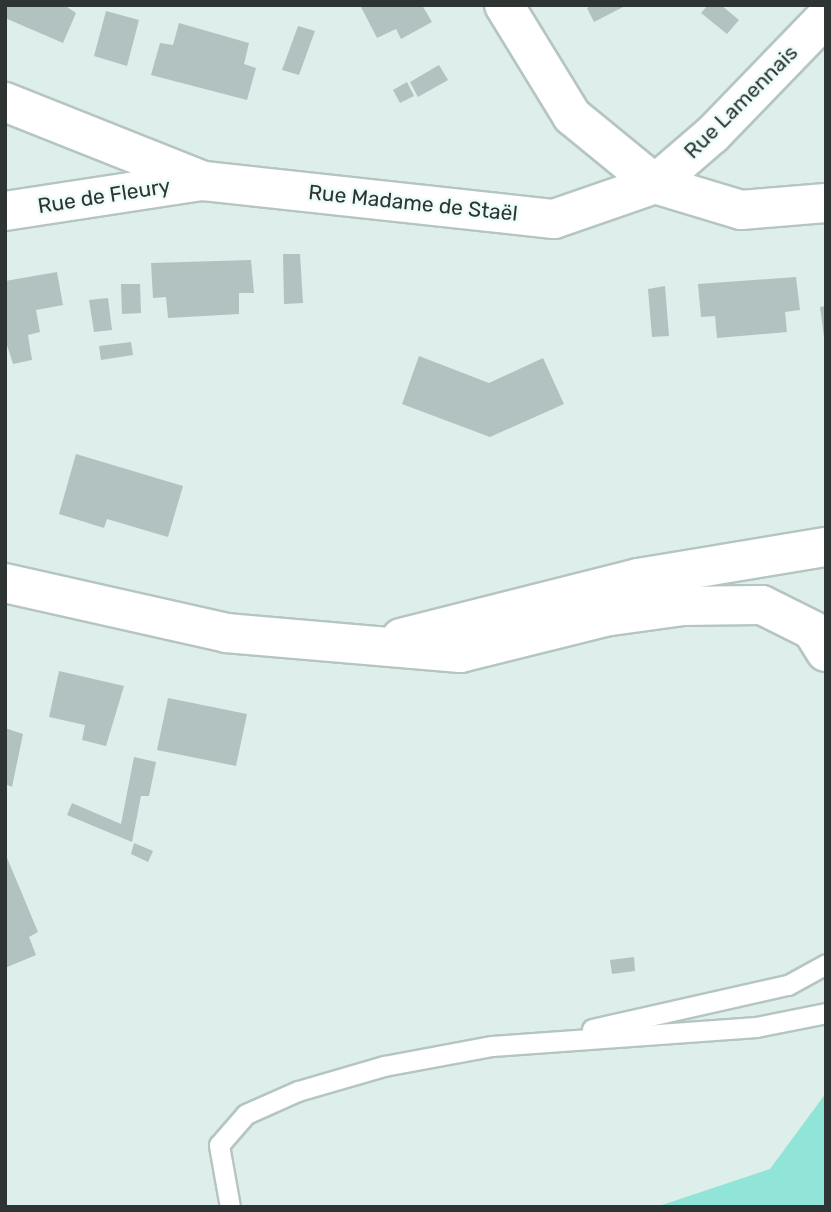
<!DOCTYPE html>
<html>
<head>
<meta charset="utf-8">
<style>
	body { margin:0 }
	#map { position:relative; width:831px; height:1212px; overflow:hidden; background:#deeeeb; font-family:Rubik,sans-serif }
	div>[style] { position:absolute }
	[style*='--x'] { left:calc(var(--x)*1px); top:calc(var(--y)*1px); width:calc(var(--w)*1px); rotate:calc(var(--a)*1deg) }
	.green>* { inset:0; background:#91e4d8 }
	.building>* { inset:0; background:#b2c2c0 }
	.roads { filter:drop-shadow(2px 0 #b5c5c3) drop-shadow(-2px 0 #b5c5c3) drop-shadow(0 2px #b5c5c3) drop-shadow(0 -2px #b5c5c3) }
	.lane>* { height:19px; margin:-9.5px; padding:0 9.5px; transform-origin:9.5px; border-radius:9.5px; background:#fff }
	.street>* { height:38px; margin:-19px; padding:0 19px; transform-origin:19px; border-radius:19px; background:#fff }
	.secondary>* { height:38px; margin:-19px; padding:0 19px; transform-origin:19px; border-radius:19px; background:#fff }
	span { translate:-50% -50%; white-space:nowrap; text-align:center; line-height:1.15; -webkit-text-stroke:5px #ebfcf9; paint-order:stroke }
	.street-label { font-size:21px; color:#2e3433 }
	.frame { position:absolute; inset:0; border:7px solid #2e3433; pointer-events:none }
</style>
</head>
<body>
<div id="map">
	<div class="green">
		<i style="clip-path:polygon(826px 1093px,826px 1207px,656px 1207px,770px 1169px)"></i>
	</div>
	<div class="building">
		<i style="clip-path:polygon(5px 5px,64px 5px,76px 13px,63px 43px,5px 18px)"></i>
		<i style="clip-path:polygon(360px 5px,422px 5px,432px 22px,401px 39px,396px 29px,377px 38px)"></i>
		<i style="clip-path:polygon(592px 5px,627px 5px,594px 22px,587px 8px)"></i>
		<i style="clip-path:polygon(708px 5px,721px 5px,739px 20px,727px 34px,701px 13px)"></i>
		<i style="clip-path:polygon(106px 11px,139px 20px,127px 66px,94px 56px)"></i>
		<i style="clip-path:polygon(179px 23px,249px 43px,244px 64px,256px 68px,247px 100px,151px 75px,160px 43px,173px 45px)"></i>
		<i style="clip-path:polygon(298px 26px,315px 31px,299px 75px,282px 70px)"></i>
		<i style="clip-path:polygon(439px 65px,448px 80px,418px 97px,410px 82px)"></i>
		<i style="clip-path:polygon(407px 82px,414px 96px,400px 103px,393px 90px)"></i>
		<i style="clip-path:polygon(283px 254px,300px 254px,303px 303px,284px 304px)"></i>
		<i style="clip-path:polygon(251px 260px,254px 293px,239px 293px,239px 314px,168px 318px,166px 297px,153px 298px,151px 263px)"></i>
		<i style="clip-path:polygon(57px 272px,63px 305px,36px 310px,40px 332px,28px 335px,32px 360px,13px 364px,5px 339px,5px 281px)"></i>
		<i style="clip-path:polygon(796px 277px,800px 310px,785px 312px,787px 332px,717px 338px,715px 316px,701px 317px,698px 284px)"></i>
		<i style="clip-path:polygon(121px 284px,140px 284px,141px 313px,122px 314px)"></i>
		<i style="clip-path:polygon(665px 286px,669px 336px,652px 337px,648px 289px)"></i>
		<i style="clip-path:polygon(108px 298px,112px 330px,94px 332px,89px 300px)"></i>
		<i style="clip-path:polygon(826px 306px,826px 337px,824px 337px,820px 307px)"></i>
		<i style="clip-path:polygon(131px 342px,133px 355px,101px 360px,99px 346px)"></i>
		<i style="clip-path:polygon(419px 356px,489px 383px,543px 358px,564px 404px,490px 437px,402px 404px)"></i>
		<i style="clip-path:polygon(76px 454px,183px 486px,168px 537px,107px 519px,104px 528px,59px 514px)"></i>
		<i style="clip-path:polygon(59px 671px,124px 686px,106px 746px,82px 740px,85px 725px,49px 717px)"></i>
		<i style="clip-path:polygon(168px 698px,247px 714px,236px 766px,157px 750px)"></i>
		<i style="clip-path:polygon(5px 728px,23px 734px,12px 787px,5px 784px)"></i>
		<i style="clip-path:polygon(134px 757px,156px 762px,149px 796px,141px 796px,132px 842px,67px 815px,72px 803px,121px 824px)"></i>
		<i style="clip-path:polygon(134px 843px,153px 851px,148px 862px,131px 854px)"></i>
		<i style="clip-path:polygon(5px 853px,38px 932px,29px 937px,36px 955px,5px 968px)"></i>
		<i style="clip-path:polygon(634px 957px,635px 971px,612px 974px,610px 960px)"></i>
	</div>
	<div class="roads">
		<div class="lane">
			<i style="--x:592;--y:1029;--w:201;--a:-12.7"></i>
			<i style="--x:788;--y:985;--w:43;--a:-28.9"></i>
			<i style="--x:230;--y:1207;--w:63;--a:-100.1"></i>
			<i style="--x:219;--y:1145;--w:41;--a:-48.9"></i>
			<i style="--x:246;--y:1114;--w:57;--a:-23.9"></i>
			<i style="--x:298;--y:1091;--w:90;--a:-16.2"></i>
			<i style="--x:384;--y:1066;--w:110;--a:-10.5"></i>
			<i style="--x:492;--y:1046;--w:265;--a:-4.1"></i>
			<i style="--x:756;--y:1027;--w:71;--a:-11.3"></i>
		</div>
		<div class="street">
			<i style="--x:504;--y:5;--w:130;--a:58.5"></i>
			<i style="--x:572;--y:116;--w:107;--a:39.3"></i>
			<i style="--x:655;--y:184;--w:77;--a:-40.8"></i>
			<i style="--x:713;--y:134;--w:163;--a:-46"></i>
			<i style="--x:5;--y:102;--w:214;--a:21.7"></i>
			<i style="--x:204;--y:181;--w:352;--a:6.2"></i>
			<i style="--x:554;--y:219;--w:107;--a:-19.1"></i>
			<i style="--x:655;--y:184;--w:90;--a:16.8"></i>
			<i style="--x:741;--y:210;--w:85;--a:-4.7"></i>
			<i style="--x:5;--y:211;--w:197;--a:-8.7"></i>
		</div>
		<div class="secondary">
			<i style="--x:5;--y:583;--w:227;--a:12.7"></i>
			<i style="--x:226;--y:633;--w:235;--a:4.9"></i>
			<i style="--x:460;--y:653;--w:148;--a:-14"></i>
			<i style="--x:604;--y:617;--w:80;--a:-7.9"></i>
			<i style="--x:683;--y:606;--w:79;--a:-0.7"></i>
			<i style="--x:762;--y:605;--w:56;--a:26.6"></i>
			<i style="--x:812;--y:630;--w:26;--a:58"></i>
			<i style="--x:401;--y:638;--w:244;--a:-14.2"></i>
			<i style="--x:638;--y:578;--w:191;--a:-9.4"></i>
		</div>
	</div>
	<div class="street-label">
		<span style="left:741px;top:102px;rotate:-45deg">Rue Lamennais</span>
		<span style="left:104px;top:196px;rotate:-9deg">Rue de Fleury</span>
		<span style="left:413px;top:203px;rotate:6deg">Rue Madame de Staël</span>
	</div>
	<div class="frame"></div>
</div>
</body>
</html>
